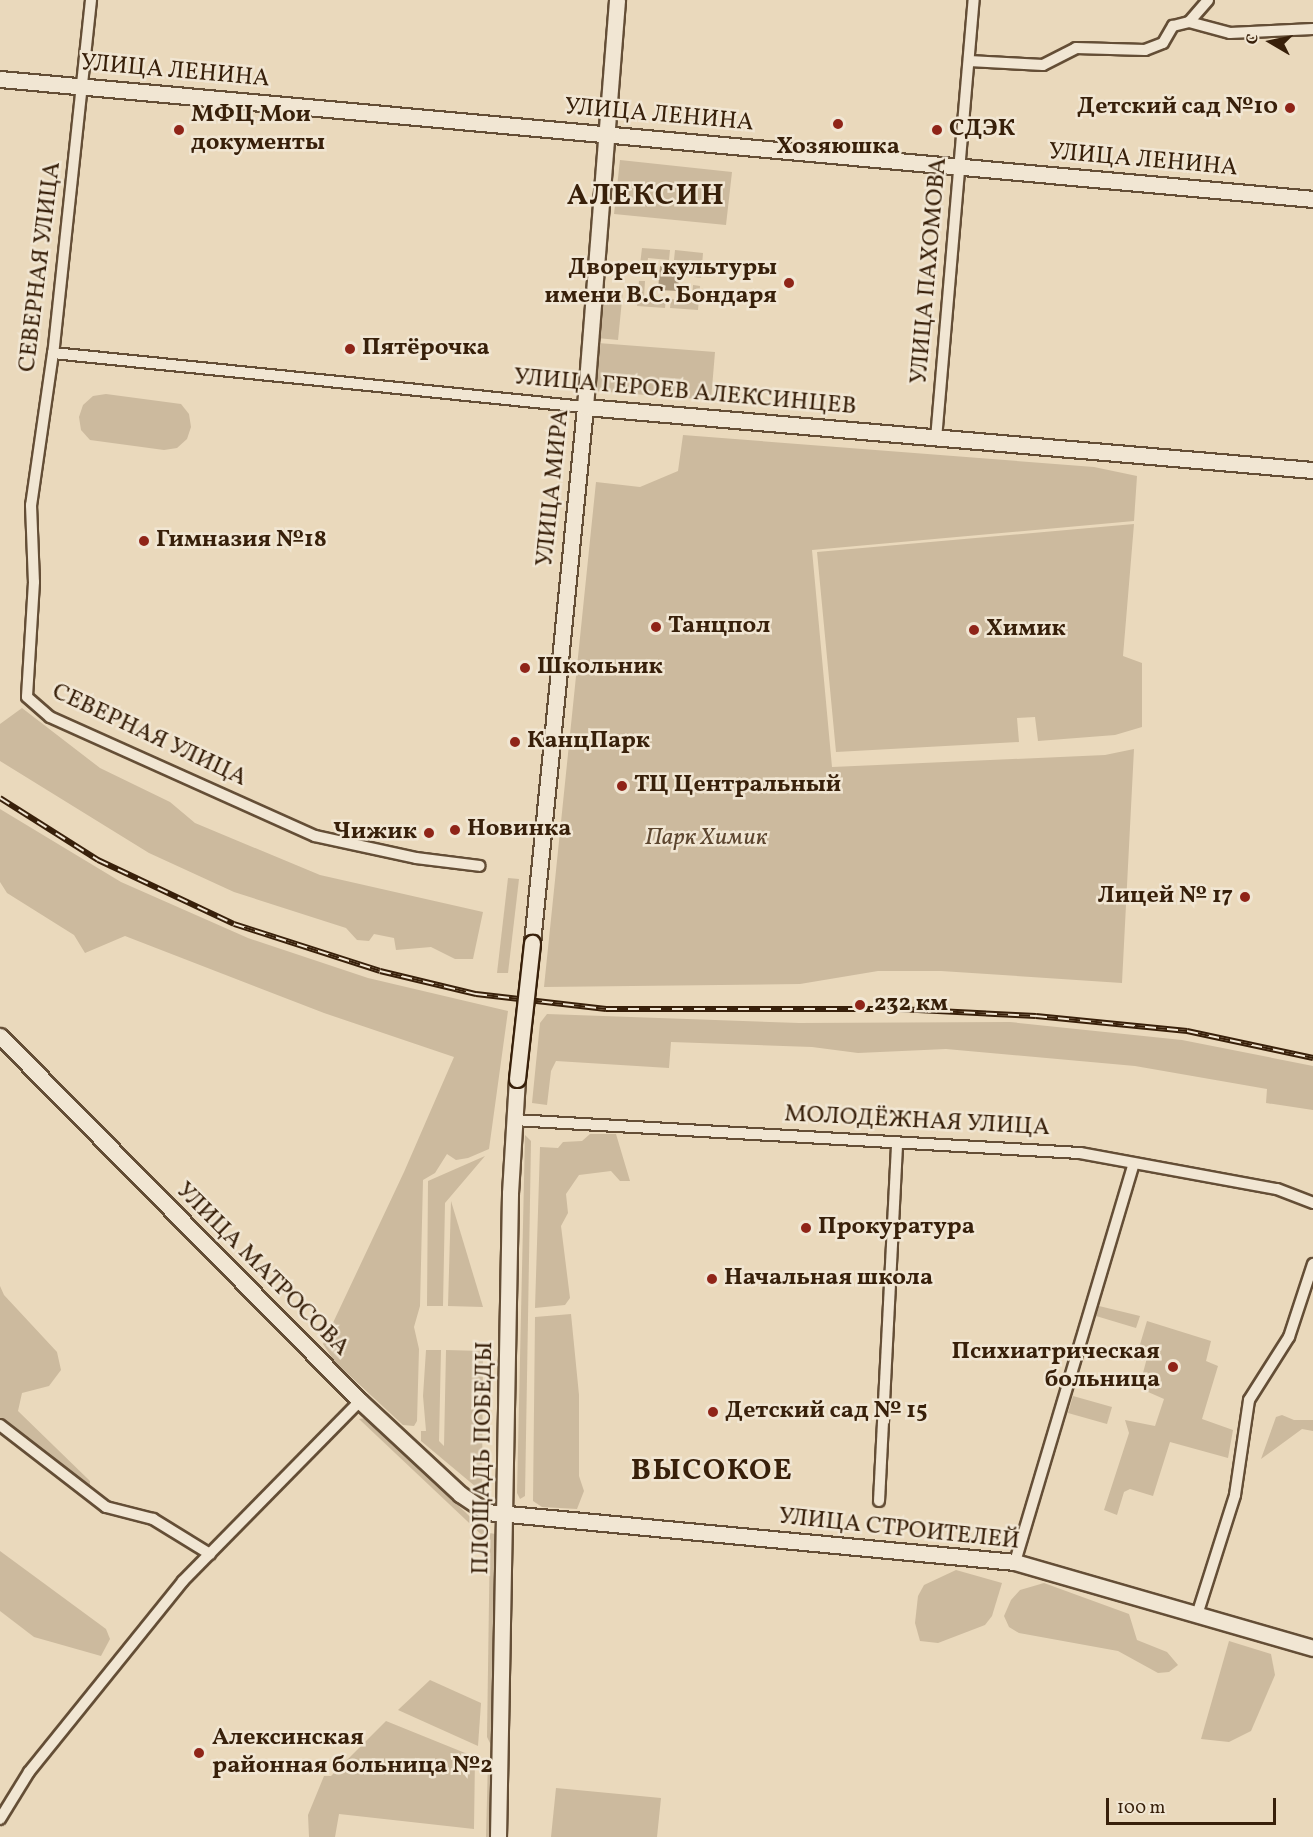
<!DOCTYPE html>
<html>
<head>
<meta charset="utf-8">
<style>
	body { margin:0 }
	#map { position:relative; width:1313px; height:1837px; overflow:hidden; background:#ead9bc; font-family:Vollkorn,serif }
	div>[style] { position:absolute }
	[style*='--x'] { left:calc(var(--x)*1px); top:calc(var(--y)*1px); width:calc(var(--w)*1px); rotate:calc(var(--a)*1deg) }
	.green>* { inset:0; background:#ccba9e }
	.water>* { inset:0; background:#ad9a7f }
	.roads { filter:drop-shadow(2px 0 #644e36) drop-shadow(-2px 0 #644e36) drop-shadow(0 2px #644e36) drop-shadow(0 -2px #644e36) }
	.street>* { height:10px; margin:-5px; padding:0 5px; transform-origin:5px; border-radius:5px; background:#f1e6d3 }
	.secondary>* { height:15px; margin:-7.5px; padding:0 7.5px; transform-origin:7.5px; border-radius:7.5px; background:#f1e6d3 }
	.rail>* { height:6px; margin-top:-3px; transform-origin:0; background:repeating-linear-gradient(90deg,#f1e6d3 0 11px,#38200a 0 22px); box-sizing:border-box; border-block:2px solid #38200a }
	.bridges { filter:drop-shadow(2px 0 #38200a) drop-shadow(-2px 0 #38200a) drop-shadow(0 2px #38200a) drop-shadow(0 -2px #38200a) }
	.secondary-bridge>* { height:15px; margin:-7.5px; padding:0 7.5px; transform-origin:7.5px; border-radius:7.5px; background:#f1e6d3 }
	.dots>* { width:16px; height:16px; translate:-50% -50%; box-sizing:border-box; border:3px solid #f1e6d3; border-radius:50% }
	span { translate:-50% -50%; white-space:nowrap; text-align:center; line-height:1.15; -webkit-text-stroke:5px #f1e6d3; paint-order:stroke }
	.street-label { font-size:24px; color:#38200a }
	.poi-label { font-size:24px; color:#38200a; font-weight:700 }
	.right { translate:-100% -50%; text-align:right }
	.left { translate:0 -50%; text-align:left }
	.park-label { font-size:24px; color:#5d462f; font-style:italic }
	.district-label { font-size:30px; color:#38200a; font-weight:700; letter-spacing:1.5px }
	.north { position:absolute; left:1241px; top:12px; width:60px; height:60px; -webkit-text-stroke:4px #f1e6d3; paint-order:stroke; rotate:279deg; font-size:16px; font-weight:700; line-height:24px; text-align:center; color:#38200a }
	.north::after { content:''; display:block; margin:auto; width:21px; height:27px; background:#38200a; clip-path:polygon(50% 0,100% 100%,50% 72%,0 100%) }
	.scale { position:absolute; left:1106px; top:1798px; width:170px; height:27px; box-sizing:border-box; border:3px solid #38200a; border-top:0; padding-left:8px; font-size:18px; line-height:21px; white-space:nowrap; color:#38200a; -webkit-text-stroke:4px #f1e6d3; paint-order:stroke }
</style>
</head>
<body>
<div id="map">
	<div class="green">
		<i style="clip-path:polygon(620px 160px,732px 172px,726px 225px,614px 214px)"></i>
		<i style="clip-path:polygon(642px 248px,670px 250px,669px 260px,648px 258px,646px 273px,639px 273px)"></i>
		<i style="clip-path:polygon(675px 250px,703px 253px,701px 278px,694px 277px,695px 262px,674px 260px)"></i>
		<i style="clip-path:polygon(639px 281px,645px 281px,644px 297px,666px 299px,665px 308px,637px 306px)"></i>
		<i style="clip-path:polygon(693px 285px,700px 286px,698px 310px,670px 308px,671px 299px,692px 301px)"></i>
		<i style="clip-path:polygon(602px 288px,623px 290px,618px 340px,597px 338px)"></i>
		<i style="clip-path:polygon(598px 343px,715px 352px,711px 400px,594px 391px)"></i>
		<i style="clip-path:polygon(106px 394px,181px 404px,189px 414px,191px 427px,187px 439px,177px 448px,164px 450px,90px 440px,81px 430px,79px 417px,83px 405px,93px 396px)"></i>
		<i style="clip-path:polygon(683px 435px,1094px 467px,1137px 476px,1134px 521px,812px 550px,832px 767px,1105px 755px,1134px 749px,1122px 983px,941px 971px,878px 971px,800px 984px,544px 987px,596px 482px,640px 487px,678px 471px)"></i>
		<i style="clip-path:polygon(1134px 524px,1123px 656px,1142px 663px,1142px 727px,1115px 735px,1038px 741px,1035px 717px,1017px 718px,1019px 742px,836px 752px,817px 552px)"></i>
		<i style="clip-path:polygon(22px 708px,100px 768px,170px 802px,195px 823px,320px 875px,483px 912px,473px 959px,455px 959px,431px 947px,396px 950px,394px 938px,374px 934px,369px 941px,357px 940px,346px 928px,234px 892px,149px 853px,0 761px,0 724px)"></i>
		<i style="clip-path:polygon(0 809px,121px 882px,248px 938px,368px 978px,508px 1011px,489px 1149px,468px 1158px,456px 1160px,447px 1154px,435px 1173px,423px 1180px,420px 1306px,414px 1327px,419px 1349px,417px 1421px,414px 1426px,403px 1425px,335px 1362px,323px 1344px,404px 1172px,454px 1057px,324px 1013px,125px 936px,85px 953px,74px 935px,7px 893px,0 882px)"></i>
		<i style="clip-path:polygon(508px 878px,519px 879px,508px 973px,497px 973px)"></i>
		<i style="clip-path:polygon(547px 1014px,799px 1023px,1010px 1022px,1182px 1040px,1313px 1066px,1313px 1110px,1266px 1103px,1267px 1089px,1135px 1066px,946px 1049px,858px 1053px,812px 1047px,671px 1042px,669px 1068px,556px 1061px,551px 1071px,547px 1105px,532px 1103px,540px 1023px)"></i>
		<i style="clip-path:polygon(590px 1134px,616px 1134px,630px 1181px,620px 1181px,611px 1171px,579px 1175px,566px 1194px,568px 1213px,561px 1226px,570px 1298px,565px 1305px,535px 1308px,540px 1147px,558px 1148px,563px 1142px,582px 1141px)"></i>
		<i style="clip-path:polygon(525px 1135px,531px 1141px,525px 1496px,520px 1499px,517px 1493px)"></i>
		<i style="clip-path:polygon(485px 1156px,445px 1203px,443px 1306px,427px 1306px,428px 1181px)"></i>
		<i style="clip-path:polygon(451px 1201px,483px 1307px,448px 1306px)"></i>
		<i style="clip-path:polygon(0 1286px,4px 1295px,57px 1352px,61px 1370px,49px 1386px,22px 1393px,18px 1411px,90px 1481px,90px 1490px,0 1421px)"></i>
		<i style="clip-path:polygon(1099px 1306px,1140px 1316px,1136px 1328px,1096px 1316px)"></i>
		<i style="clip-path:polygon(571px 1314px,579px 1395px,579px 1476px,584px 1491px,577px 1509px,542px 1507px,533px 1501px,535px 1317px)"></i>
		<i style="clip-path:polygon(1147px 1321px,1211px 1341px,1206px 1361px,1218px 1366px,1202px 1419px,1233px 1430px,1228px 1458px,1170px 1442px,1153px 1496px,1130px 1489px,1124px 1492px,1117px 1515px,1104px 1510px,1129px 1433px,1125px 1420px,1155px 1426px,1164px 1399px,1139px 1388px,1148px 1354px,1138px 1351px)"></i>
		<i style="clip-path:polygon(426px 1350px,441px 1350px,439px 1441px,444px 1446px,446px 1350px,483px 1351px,482px 1492px,421px 1441px,421px 1431px,426px 1431px,423px 1396px)"></i>
		<i style="clip-path:polygon(1073px 1396px,1112px 1407px,1107px 1424px,1068px 1413px)"></i>
		<i style="clip-path:polygon(1282px 1415px,1294px 1420px,1313px 1420px,1313px 1431px,1302px 1429px,1261px 1459px,1276px 1417px)"></i>
		<i style="clip-path:polygon(366px 1418px,484px 1530px,484px 1537px,359px 1419px)"></i>
		<i style="clip-path:polygon(490px 1533px,495px 1534px,491px 1745px,487px 1737px)"></i>
		<i style="clip-path:polygon(0 1551px,106px 1629px,110px 1639px,101px 1656px,34px 1637px,0 1611px)"></i>
		<i style="clip-path:polygon(956px 1570px,1002px 1583px,992px 1616px,985px 1625px,938px 1643px,920px 1641px,915px 1623px,918px 1596px,924px 1585px)"></i>
		<i style="clip-path:polygon(1044px 1583px,1129px 1614px,1137px 1640px,1167px 1652px,1178px 1665px,1169px 1672px,1158px 1673px,1118px 1651px,1019px 1633px,1009px 1627px,1004px 1616px,1011px 1600px,1020px 1590px)"></i>
		<i style="clip-path:polygon(1229px 1641px,1271px 1654px,1275px 1675px,1251px 1731px,1229px 1742px,1201px 1739px)"></i>
		<i style="clip-path:polygon(430px 1680px,481px 1703px,478px 1746px,398px 1710px)"></i>
		<i style="clip-path:polygon(386px 1721px,475px 1757px,474px 1829px,339px 1814px,335px 1837px,309px 1837px,308px 1815px,324px 1776px,331px 1776px)"></i>
		<i style="clip-path:polygon(488px 1759px,492px 1759px,491px 1837px,486px 1837px)"></i>
		<i style="clip-path:polygon(556px 1788px,661px 1798px,657px 1837px,551px 1837px)"></i>
	</div>
	<div class="water">
		<i style="clip-path:polygon(660px 266px,680px 268px,678px 291px,658px 290px)"></i>
	</div>
	<div class="roads">
		<div class="street">
			<i style="--x:91;--y:0;--w:355;--a:96.1"></i>
			<i style="--x:53;--y:353;--w:154;--a:98.2"></i>
			<i style="--x:31;--y:505;--w:77;--a:87.8"></i>
			<i style="--x:34;--y:582;--w:115;--a:93.5"></i>
			<i style="--x:27;--y:697;--w:30;--a:41"></i>
			<i style="--x:50;--y:717;--w:290;--a:24.2"></i>
			<i style="--x:315;--y:836;--w:103;--a:12.3"></i>
			<i style="--x:416;--y:858;--w:64;--a:7.1"></i>
			<i style="--x:1189;--y:22;--w:42;--a:15"></i>
			<i style="--x:1230;--y:33;--w:83;--a:-2.8"></i>
			<i style="--x:969;--y:61;--w:74;--a:3.1"></i>
			<i style="--x:1043;--y:65;--w:37;--a:-27"></i>
			<i style="--x:1076;--y:48;--w:69;--a:1.7"></i>
			<i style="--x:1145;--y:50;--w:19;--a:-21"></i>
			<i style="--x:1163;--y:43;--w:20;--a:-60"></i>
			<i style="--x:1173;--y:26;--w:16;--a:-14"></i>
			<i style="--x:1189;--y:22;--w:29;--a:-49"></i>
			<i style="--x:53;--y:353;--w:535;--a:5.8"></i>
			<i style="--x:936;--y:439;--w:441;--a:-85.1"></i>
			<i style="--x:514;--y:1120;--w:567;--a:3.34"></i>
			<i style="--x:1080;--y:1153;--w:200;--a:10.4"></i>
			<i style="--x:1277;--y:1189;--w:39;--a:21"></i>
			<i style="--x:0;--y:1425;--w:134;--a:37.7"></i>
			<i style="--x:106;--y:1507;--w:49;--a:14.3"></i>
			<i style="--x:153;--y:1519;--w:67;--a:31.6"></i>
			<i style="--x:879;--y:1501;--w:359;--a:-87.1"></i>
			<i style="--x:1015;--y:1562;--w:415;--a:-73.4"></i>
			<i style="--x:1197;--y:1615;--w:126;--a:-72.4"></i>
			<i style="--x:1235;--y:1495;--w:96;--a:-81.6"></i>
			<i style="--x:1249;--y:1400;--w:75;--a:-57.6"></i>
			<i style="--x:1289;--y:1337;--w:77;--a:-71.8"></i>
			<i style="--x:0;--y:1819;--w:55;--a:-58.3"></i>
			<i style="--x:29;--y:1772;--w:245;--a:-51.1"></i>
			<i style="--x:183;--y:1581;--w:252;--a:-45.5"></i>
		</div>
		<div class="secondary">
			<i style="--x:0;--y:79;--w:1318;--a:5.22"></i>
			<i style="--x:585;--y:407;--w:731;--a:4.95"></i>
			<i style="--x:532;--y:943;--w:539;--a:-84.35"></i>
			<i style="--x:585;--y:407;--w:408;--a:-85.5"></i>
			<i style="--x:0;--y:1036;--w:513;--a:45.4"></i>
			<i style="--x:360;--y:1401;--w:137;--a:42.9"></i>
			<i style="--x:460;--y:1494;--w:32;--a:34"></i>
			<i style="--x:487;--y:1512;--w:530;--a:5.41"></i>
			<i style="--x:1015;--y:1562;--w:310;--a:16.1"></i>
			<i style="--x:498;--y:1837;--w:644;--a:-88.93"></i>
			<i style="--x:510;--y:1193;--w:114;--a:-86.5"></i>
		</div>
	</div>
	<div class="rail">
		<i style="--x:0;--y:798;--w:116;--a:32.3"></i>
		<i style="--x:98;--y:860;--w:150;--a:25.2"></i>
		<i style="--x:234;--y:924;--w:153;--a:17.8"></i>
		<i style="--x:380;--y:971;--w:99;--a:13.5"></i>
		<i style="--x:476;--y:994;--w:131;--a:6.6"></i>
		<i style="--x:606;--y:1009;--w:292;--a:0"></i>
		<i style="--x:898;--y:1009;--w:138;--a:2.9"></i>
		<i style="--x:1036;--y:1016;--w:152;--a:5.7"></i>
		<i style="--x:1187;--y:1031;--w:129;--a:12.1"></i>
	</div>
	<div class="bridges">
		<div class="secondary-bridge">
			<i style="--x:517;--y:1079;--w:137;--a:-83.7"></i>
		</div>
	</div>
	<div class="dots">
		<i style="left:1290px;top:108px;background:#8f2418"></i>
		<i style="left:838px;top:124px;background:#8f2418"></i>
		<i style="left:179px;top:130px;background:#8f2418"></i>
		<i style="left:937px;top:130px;background:#8f2418"></i>
		<i style="left:789px;top:283px;background:#8f2418"></i>
		<i style="left:350px;top:349px;background:#8f2418"></i>
		<i style="left:144px;top:541px;background:#8f2418"></i>
		<i style="left:656px;top:627px;background:#8f2418"></i>
		<i style="left:974px;top:630px;background:#8f2418"></i>
		<i style="left:525px;top:668px;background:#8f2418"></i>
		<i style="left:515px;top:742px;background:#8f2418"></i>
		<i style="left:622px;top:786px;background:#8f2418"></i>
		<i style="left:455px;top:830px;background:#8f2418"></i>
		<i style="left:429px;top:833px;background:#8f2418"></i>
		<i style="left:1245px;top:897px;background:#8f2418"></i>
		<i style="left:860px;top:1005px;background:#8f2418"></i>
		<i style="left:806px;top:1228px;background:#8f2418"></i>
		<i style="left:712px;top:1279px;background:#8f2418"></i>
		<i style="left:1173px;top:1367px;background:#8f2418"></i>
		<i style="left:713px;top:1412px;background:#8f2418"></i>
		<i style="left:199px;top:1753px;background:#8f2418"></i>
	</div>
	<div class="street-label">
		<span style="left:175px;top:72px;rotate:5deg">УЛИЦА ЛЕНИНА</span>
		<span style="left:659px;top:116px;rotate:5deg">УЛИЦА ЛЕНИНА</span>
		<span style="left:1143px;top:161px;rotate:5deg">УЛИЦА ЛЕНИНА</span>
		<span style="left:41px;top:267px;rotate:-83deg">СЕВЕРНАЯ УЛИЦА</span>
		<span style="left:930px;top:271px;rotate:-85deg">УЛИЦА ПАХОМОВА</span>
		<span style="left:685px;top:393px;rotate:5deg">УЛИЦА ГЕРОЕВ АЛЕКСИНЦЕВ</span>
		<span style="left:554px;top:488px;rotate:-84deg">УЛИЦА МИРА</span>
		<span style="left:149px;top:736px;rotate:25deg">СЕВЕРНАЯ УЛИЦА</span>
		<span style="left:917px;top:1122px;rotate:3deg">МОЛОДЁЖНАЯ УЛИЦА</span>
		<span style="left:262px;top:1270px;rotate:45deg">УЛИЦА МАТРОСОВА</span>
		<span style="left:484px;top:1458px;rotate:-89deg">ПЛОЩАДЬ ПОБЕДЫ</span>
		<span style="left:899px;top:1530px;rotate:6deg">УЛИЦА СТРОИТЕЛЕЙ</span>
	</div>
	<div class="poi-label">
		<span class="right" style="left:1278px;top:108px">Детский сад №10</span>
		<span class="left" style="left:191px;top:130px">МФЦ Мои<br>документы</span>
		<span class="left" style="left:949px;top:130px">СДЭК</span>
		<span style="left:838px;top:148px">Хозяюшка</span>
		<span class="right" style="left:777px;top:283px">Дворец культуры<br>имени В.С. Бондаря</span>
		<span class="left" style="left:362px;top:349px">Пятёрочка</span>
		<span class="left" style="left:156px;top:541px">Гимназия №18</span>
		<span class="left" style="left:668px;top:627px">Танцпол</span>
		<span class="left" style="left:986px;top:630px">Химик</span>
		<span class="left" style="left:537px;top:668px">Школьник</span>
		<span class="left" style="left:527px;top:742px">КанцПарк</span>
		<span class="left" style="left:634px;top:786px">ТЦ Центральный</span>
		<span class="left" style="left:467px;top:830px">Новинка</span>
		<span class="right" style="left:417px;top:833px">Чижик</span>
		<span class="right" style="left:1233px;top:897px">Лицей № 17</span>
		<span class="left" style="left:874px;top:1005px">232 км</span>
		<span class="left" style="left:818px;top:1228px">Прокуратура</span>
		<span class="left" style="left:724px;top:1279px">Начальная школа</span>
		<span class="right" style="left:1160px;top:1367px">Психиатрическая<br>больница</span>
		<span class="left" style="left:725px;top:1412px">Детский сад № 15</span>
		<span class="left" style="left:212px;top:1753px">Алексинская<br>районная больница №2</span>
	</div>
	<div class="park-label">
		<span style="left:706px;top:839px">Парк Химик</span>
	</div>
	<div class="district-label">
		<span style="left:646px;top:196px">АЛЕКСИН</span>
		<span style="left:712px;top:1471px">ВЫСОКОЕ</span>
	</div>
	<div class="north">С</div>
	<div class="scale">100 m</div>
</div>
</body>
</html>
